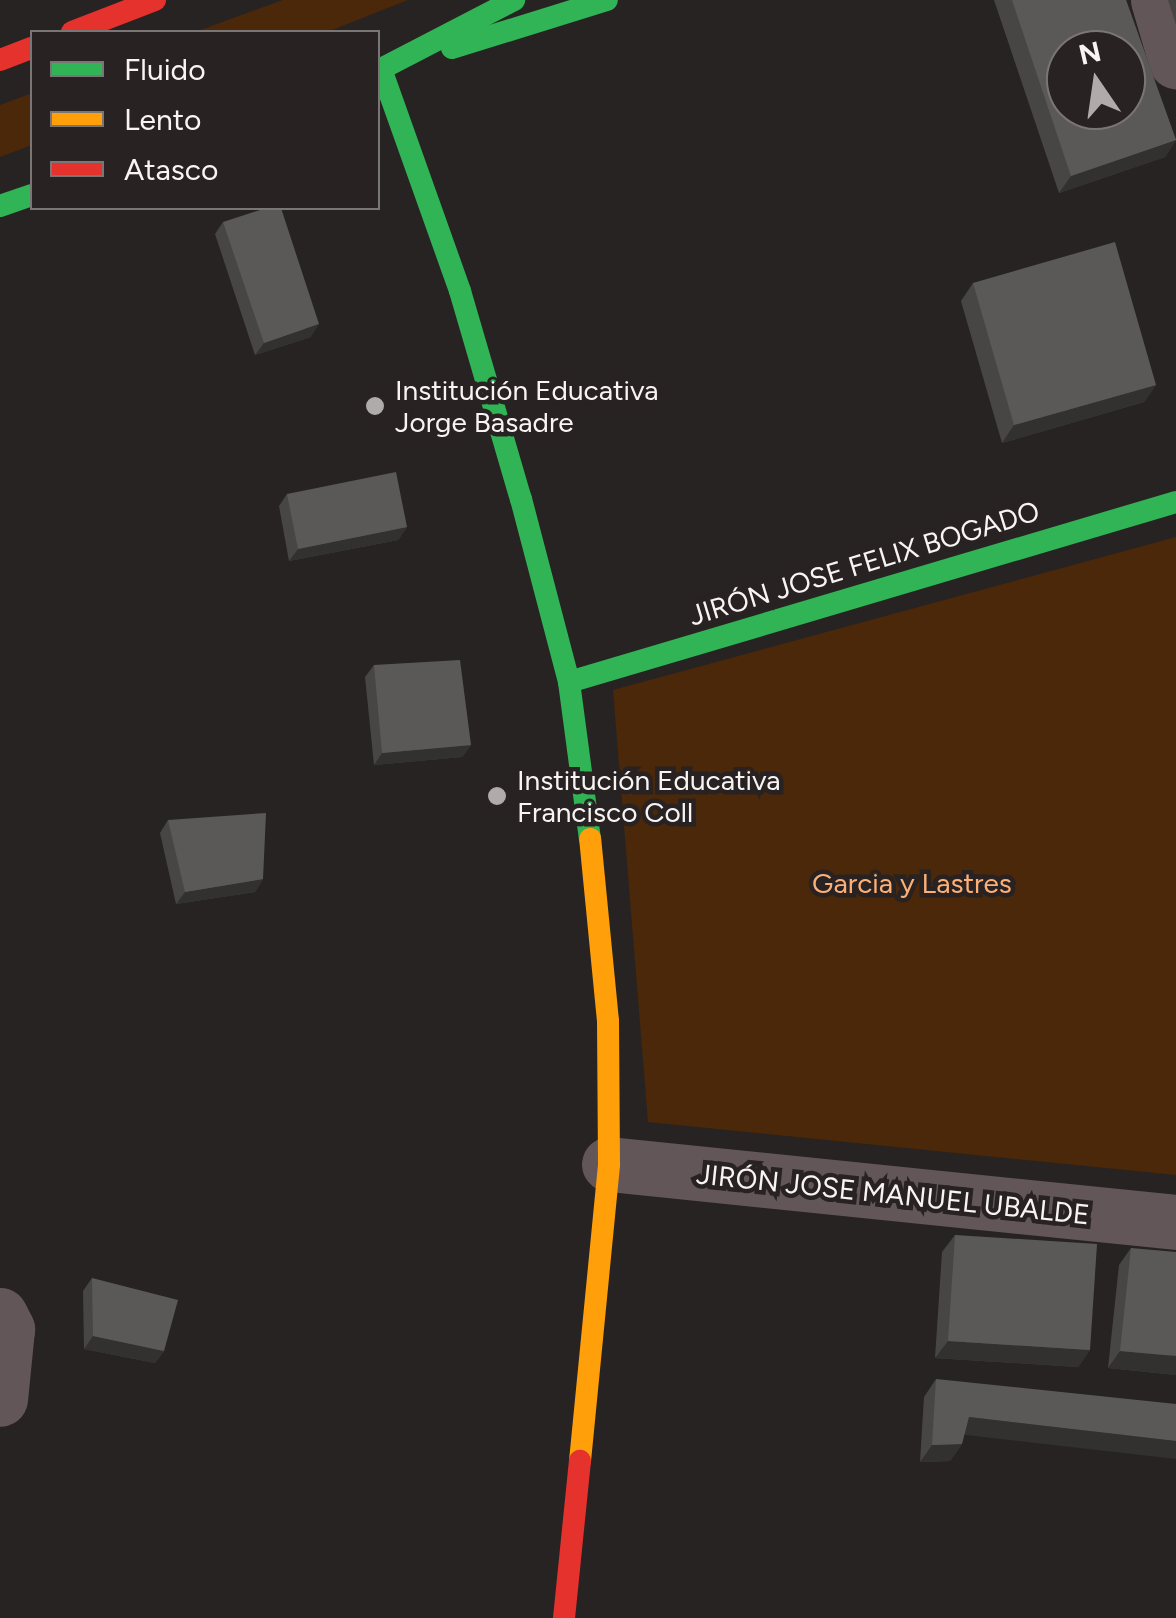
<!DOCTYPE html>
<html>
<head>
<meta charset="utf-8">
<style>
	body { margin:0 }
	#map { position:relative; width:1176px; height:1618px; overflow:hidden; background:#272323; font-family:Figtree,sans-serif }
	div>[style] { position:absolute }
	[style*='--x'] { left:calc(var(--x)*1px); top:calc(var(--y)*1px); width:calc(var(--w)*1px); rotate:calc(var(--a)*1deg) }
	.green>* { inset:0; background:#4a2809 }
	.street>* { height:55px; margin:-27.5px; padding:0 27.5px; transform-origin:27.5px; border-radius:27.5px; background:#625659 }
	.fast>* { height:22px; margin:-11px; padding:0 11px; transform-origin:11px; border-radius:11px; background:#30b455 }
	.slow>* { height:22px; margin:-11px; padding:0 11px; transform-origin:11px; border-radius:11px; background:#ff9f0a }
	.jam>* { height:22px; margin:-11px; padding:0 11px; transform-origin:11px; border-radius:11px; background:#e5322d }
	.wall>* { inset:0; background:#484645 }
	.shaded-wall>* { inset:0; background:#333030 }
	.building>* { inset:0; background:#5b5958 }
	.dots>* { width:28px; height:28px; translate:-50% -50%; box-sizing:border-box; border:5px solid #282222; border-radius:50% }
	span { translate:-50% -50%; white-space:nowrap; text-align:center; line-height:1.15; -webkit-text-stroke:9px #282222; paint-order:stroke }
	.poi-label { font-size:28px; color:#f7f4f3 }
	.left { translate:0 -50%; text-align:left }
	.street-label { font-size:28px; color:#f7f4f3 }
	.park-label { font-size:28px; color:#fdb076 }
	.legend { position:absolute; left:30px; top:30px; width:350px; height:180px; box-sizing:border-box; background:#282222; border:2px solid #7b7676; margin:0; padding:12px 18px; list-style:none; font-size:30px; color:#f7f4f3 }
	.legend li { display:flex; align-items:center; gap:20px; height:50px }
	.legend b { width:50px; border:2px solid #7b7676 }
	.north { position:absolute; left:1046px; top:30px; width:100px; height:100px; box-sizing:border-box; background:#282222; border:2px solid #7b7676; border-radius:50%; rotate:347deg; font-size:28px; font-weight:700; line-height:40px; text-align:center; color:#f7f4f3 }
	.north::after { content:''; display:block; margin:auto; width:35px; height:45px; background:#aeabaa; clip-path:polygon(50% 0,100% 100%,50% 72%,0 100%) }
</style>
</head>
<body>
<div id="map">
	<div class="green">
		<i style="clip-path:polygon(283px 0,408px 0,327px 32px,195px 32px)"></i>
		<i style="clip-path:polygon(32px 93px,32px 145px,0 157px,0 105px)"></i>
		<i style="clip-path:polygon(1176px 537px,1176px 1175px,648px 1122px,613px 690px)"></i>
	</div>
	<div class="street">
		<i style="--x:1158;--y:0;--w:64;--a:73.6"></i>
		<i style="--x:609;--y:1164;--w:570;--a:5.84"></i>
		<i style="--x:0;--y:1315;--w:16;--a:63"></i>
		<i style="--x:7;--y:1329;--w:70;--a:95.7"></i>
	</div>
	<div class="fast">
		<i style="--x:452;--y:48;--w:162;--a:-17.2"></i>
		<i style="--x:381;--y:69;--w:236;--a:70.4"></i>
		<i style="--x:460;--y:291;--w:217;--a:73.7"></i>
		<i style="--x:521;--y:499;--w:189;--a:75.3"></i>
		<i style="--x:569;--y:682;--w:158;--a:82.4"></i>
		<i style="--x:381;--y:69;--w:150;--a:-27.4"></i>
		<i style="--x:0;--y:206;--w:34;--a:-19"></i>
		<i style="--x:569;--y:682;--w:633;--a:-16.52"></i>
	</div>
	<div class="slow">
		<i style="--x:580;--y:1461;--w:298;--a:-84.4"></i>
		<i style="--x:609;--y:1164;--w:143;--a:-90.4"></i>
		<i style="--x:608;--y:1021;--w:183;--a:-95.6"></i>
	</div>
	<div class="jam">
		<i style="--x:72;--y:32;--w:89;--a:-21.1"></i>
		<i style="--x:0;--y:60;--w:34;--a:-21"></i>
		<i style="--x:564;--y:1618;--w:158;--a:-84.2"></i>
	</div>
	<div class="wall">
		<i style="clip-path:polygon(994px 0,1126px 0,1176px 140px,1165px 157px,1059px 193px)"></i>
		<i style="clip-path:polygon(1168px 0,1176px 0,1176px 25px)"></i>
		<i style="clip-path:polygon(223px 222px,311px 337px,255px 355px,215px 234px)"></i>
		<i style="clip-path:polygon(973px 283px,1156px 385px,1144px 402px,1002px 443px,961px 301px)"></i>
		<i style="clip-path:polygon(287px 494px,407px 527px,398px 540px,289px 561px,279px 506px)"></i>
		<i style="clip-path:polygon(374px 665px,471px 745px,462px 757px,374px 765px,365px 677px)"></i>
		<i style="clip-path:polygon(168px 820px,263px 879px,255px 892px,176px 904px,160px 833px)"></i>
		<i style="clip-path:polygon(955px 1235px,1090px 1350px,1078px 1367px,935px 1358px,942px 1252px)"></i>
		<i style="clip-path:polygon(1131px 1248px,1176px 1375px,1108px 1368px,1119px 1265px)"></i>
		<i style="clip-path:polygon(92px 1278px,164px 1351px,155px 1363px,84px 1349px,83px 1291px)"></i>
		<i style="clip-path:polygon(936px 1379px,962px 1444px,950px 1461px,920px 1462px,924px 1397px)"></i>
	</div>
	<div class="shaded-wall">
		<i style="clip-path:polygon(1176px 140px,1165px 157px,1059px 193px,1071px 176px)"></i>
		<i style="clip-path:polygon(319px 324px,311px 337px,255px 355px,264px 343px)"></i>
		<i style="clip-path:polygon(1156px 385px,1144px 402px,1002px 443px,1014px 425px)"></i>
		<i style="clip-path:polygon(407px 527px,398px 540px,289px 561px,298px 549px)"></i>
		<i style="clip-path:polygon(471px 745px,462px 757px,374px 765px,382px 753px)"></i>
		<i style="clip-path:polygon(263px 879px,255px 892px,176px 904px,185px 892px)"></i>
		<i style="clip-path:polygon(93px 1336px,164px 1351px,155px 1363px,84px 1349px)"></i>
		<i style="clip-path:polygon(948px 1341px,1090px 1350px,1078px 1367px,935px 1358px)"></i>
		<i style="clip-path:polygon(1120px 1351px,1176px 1356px,1176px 1375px,1108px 1368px)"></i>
		<i style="clip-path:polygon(969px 1417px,1176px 1441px,1176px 1459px,957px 1434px)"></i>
		<i style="clip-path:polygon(962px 1444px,950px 1461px,920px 1462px,932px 1445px)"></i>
	</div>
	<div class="building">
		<i style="clip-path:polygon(evenodd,1012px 0,1126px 0,1176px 140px,1071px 176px,1012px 0,1066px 50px,1126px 50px,1126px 110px,1066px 110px,1066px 50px)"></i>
		<i style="clip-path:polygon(266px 208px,281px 208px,319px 324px,264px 343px,223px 222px)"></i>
		<i style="clip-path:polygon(1115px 242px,1156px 385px,1014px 425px,973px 283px)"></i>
		<i style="clip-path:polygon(396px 472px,407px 527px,298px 549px,287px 494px)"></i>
		<i style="clip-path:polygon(460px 660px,471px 745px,382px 753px,374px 665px)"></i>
		<i style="clip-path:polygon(266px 813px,263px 879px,185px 892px,168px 820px)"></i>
		<i style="clip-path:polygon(955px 1235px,1097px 1244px,1090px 1350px,948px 1341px)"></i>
		<i style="clip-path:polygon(1131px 1248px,1176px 1252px,1176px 1356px,1120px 1351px)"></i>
		<i style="clip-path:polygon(92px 1278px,178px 1300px,164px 1351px,93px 1336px)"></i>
		<i style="clip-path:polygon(936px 1379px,1176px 1404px,1176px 1441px,969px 1417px,962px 1444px,932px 1445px)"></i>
	</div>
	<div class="dots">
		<i style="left:375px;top:406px;background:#aeabaa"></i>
		<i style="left:497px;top:796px;background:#aeabaa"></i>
	</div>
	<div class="poi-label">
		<span class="left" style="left:395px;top:406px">Institución Educativa<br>Jorge Basadre</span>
		<span class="left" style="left:517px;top:796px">Institución Educativa<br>Francisco Coll</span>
	</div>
	<div class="street-label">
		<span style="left:864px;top:563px;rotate:-17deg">JIRÓN JOSE FELIX BOGADO</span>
		<span style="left:893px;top:1194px;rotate:6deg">JIRÓN JOSE MANUEL UBALDE</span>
	</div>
	<div class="park-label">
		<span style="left:912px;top:883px">Garcia y Lastres</span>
	</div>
	<ul class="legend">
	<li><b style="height:12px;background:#30b455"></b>Fluido</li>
	<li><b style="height:12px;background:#ff9f0a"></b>Lento</li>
	<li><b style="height:12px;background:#e5322d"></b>Atasco</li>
	</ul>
	<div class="north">N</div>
</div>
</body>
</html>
